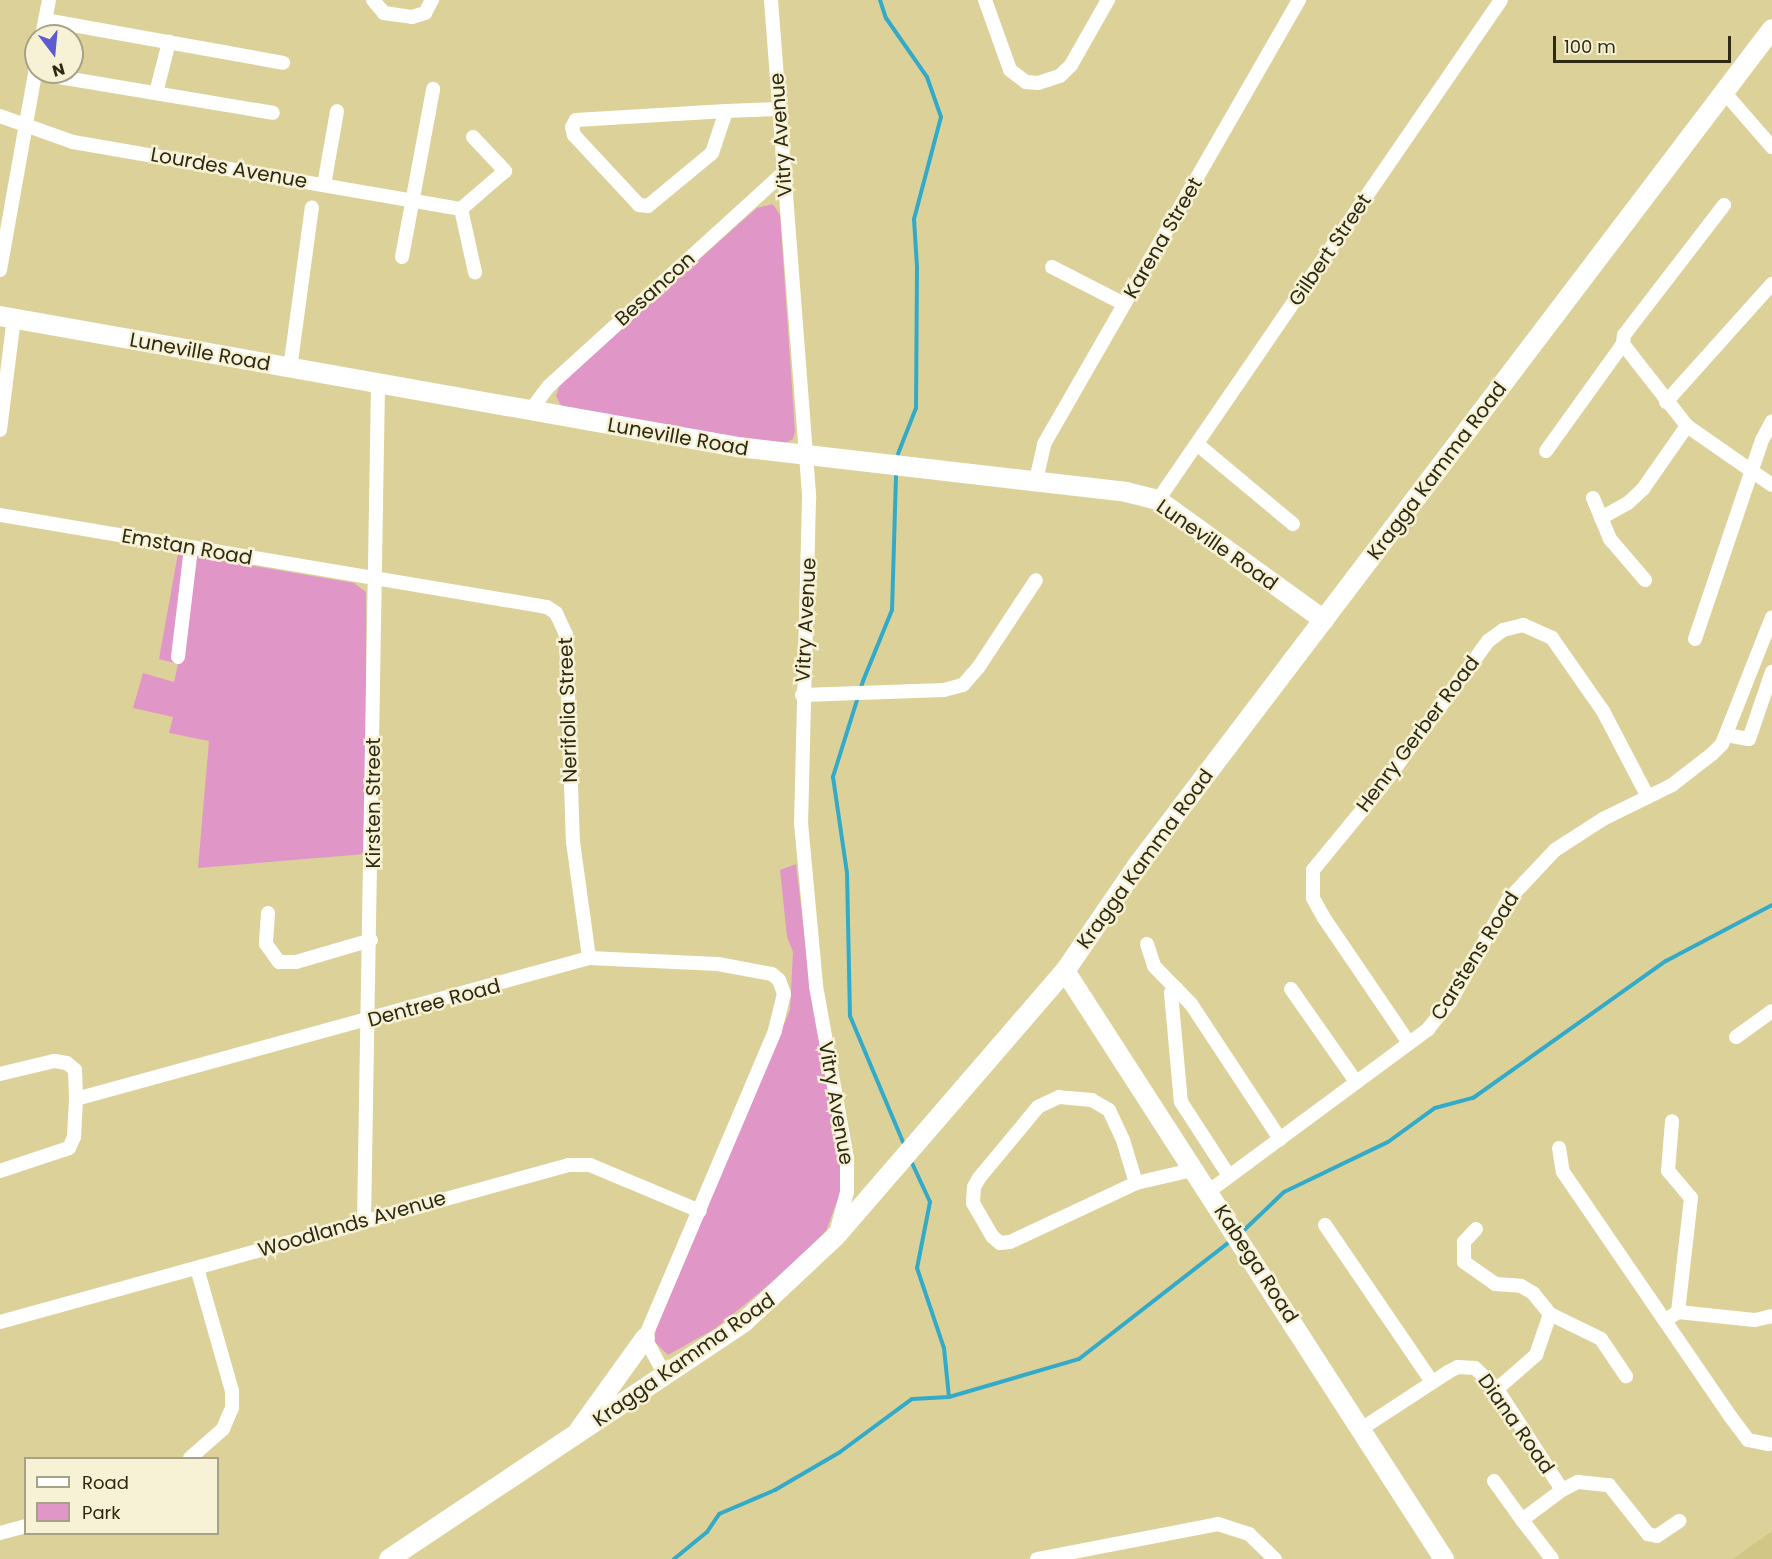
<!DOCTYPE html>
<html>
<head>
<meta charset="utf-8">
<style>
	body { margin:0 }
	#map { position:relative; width:1772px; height:1559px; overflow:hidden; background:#dcd299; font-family:Poppins,sans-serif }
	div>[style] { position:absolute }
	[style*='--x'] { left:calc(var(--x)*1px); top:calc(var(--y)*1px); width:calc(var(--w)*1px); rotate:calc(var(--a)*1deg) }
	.built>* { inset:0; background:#d1c685 }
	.green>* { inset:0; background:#e097c7 }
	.stream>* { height:4px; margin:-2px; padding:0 2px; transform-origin:2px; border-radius:2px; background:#34aac9 }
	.street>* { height:14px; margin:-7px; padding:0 7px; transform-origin:7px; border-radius:7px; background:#fff }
	.secondary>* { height:20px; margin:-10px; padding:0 10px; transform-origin:10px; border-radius:10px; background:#fff }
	span { translate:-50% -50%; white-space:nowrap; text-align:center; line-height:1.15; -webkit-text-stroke:5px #f7f2d6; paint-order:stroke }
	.street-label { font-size:20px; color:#2d2912 }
	.legend { position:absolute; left:24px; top:1457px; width:195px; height:78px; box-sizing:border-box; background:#f7f2d6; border:2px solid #a6a288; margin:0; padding:8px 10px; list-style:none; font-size:18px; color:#2d2912 }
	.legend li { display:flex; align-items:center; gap:12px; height:30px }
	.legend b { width:30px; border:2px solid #a6a288 }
	.north { position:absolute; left:24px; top:24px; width:60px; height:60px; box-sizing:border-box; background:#f7f2d6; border:2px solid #a6a288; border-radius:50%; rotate:164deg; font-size:16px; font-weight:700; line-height:24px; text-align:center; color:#2d2912 }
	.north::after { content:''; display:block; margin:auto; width:21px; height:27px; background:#5e5ad2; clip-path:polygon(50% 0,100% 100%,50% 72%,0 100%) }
	.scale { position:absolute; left:1553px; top:36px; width:178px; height:27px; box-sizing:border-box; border:3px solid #2d2912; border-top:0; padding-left:8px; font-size:18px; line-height:21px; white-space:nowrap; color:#2d2912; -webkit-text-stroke:4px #f7f2d6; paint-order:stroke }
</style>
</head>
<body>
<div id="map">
	<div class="built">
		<i style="clip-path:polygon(1772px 1531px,1772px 1559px,1733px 1559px)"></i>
	</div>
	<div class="green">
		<i style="clip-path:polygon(773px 204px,780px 215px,795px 431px,793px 439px,780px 446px,563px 409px,556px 396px,560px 384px,741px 222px,757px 208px)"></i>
		<i style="clip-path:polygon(178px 553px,354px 583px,366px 592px,366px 854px,198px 868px,209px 741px,169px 733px,173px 717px,133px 708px,143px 673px,174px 682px,178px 664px,159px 659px)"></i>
		<i style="clip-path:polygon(796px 864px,813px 1007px,843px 1169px,842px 1188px,826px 1231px,788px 1269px,716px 1328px,668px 1355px,654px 1341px,656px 1329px,790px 1010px,793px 952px,787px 937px,780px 870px)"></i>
	</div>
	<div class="stream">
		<i style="--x:880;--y:0;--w:19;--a:72"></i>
		<i style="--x:886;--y:18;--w:72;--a:55.2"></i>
		<i style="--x:927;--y:77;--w:42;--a:70.7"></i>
		<i style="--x:941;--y:117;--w:106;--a:104.8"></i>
		<i style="--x:914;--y:219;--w:48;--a:86.4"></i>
		<i style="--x:917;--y:267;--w:141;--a:90.4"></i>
		<i style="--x:916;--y:408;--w:49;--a:111.4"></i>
		<i style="--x:896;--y:476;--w:134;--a:91.7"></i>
		<i style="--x:892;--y:610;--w:77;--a:112.2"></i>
		<i style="--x:863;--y:681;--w:101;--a:107.4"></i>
		<i style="--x:833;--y:777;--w:97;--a:81.7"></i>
		<i style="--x:847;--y:873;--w:143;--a:88.8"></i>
		<i style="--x:850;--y:1016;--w:137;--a:67.2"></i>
		<i style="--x:912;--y:1163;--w:43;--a:65.2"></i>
		<i style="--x:930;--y:1202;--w:67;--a:101.1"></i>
		<i style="--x:917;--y:1268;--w:84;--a:71.4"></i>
		<i style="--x:944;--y:1348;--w:49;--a:84.2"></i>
		<i style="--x:1241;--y:1233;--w:59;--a:-43.6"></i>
		<i style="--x:1284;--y:1192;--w:115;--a:-25.7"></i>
		<i style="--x:1388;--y:1142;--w:58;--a:-35.9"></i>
		<i style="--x:1435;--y:1108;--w:39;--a:-15"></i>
		<i style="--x:1473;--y:1098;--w:237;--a:-35.4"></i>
		<i style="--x:1666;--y:961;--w:120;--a:-27.8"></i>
		<i style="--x:674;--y:1559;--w:43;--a:-39.3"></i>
		<i style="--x:707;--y:1532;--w:22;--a:-56"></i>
		<i style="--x:719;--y:1514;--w:61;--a:-23.2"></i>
		<i style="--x:775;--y:1490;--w:75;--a:-30.3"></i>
		<i style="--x:840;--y:1452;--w:89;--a:-36.4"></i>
		<i style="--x:912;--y:1399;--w:37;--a:-3"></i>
		<i style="--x:949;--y:1397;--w:135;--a:-16.3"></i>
		<i style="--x:1079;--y:1359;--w:194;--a:-37.9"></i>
	</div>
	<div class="street">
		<i style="--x:373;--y:0;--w:17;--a:50"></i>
		<i style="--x:384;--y:13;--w:28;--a:8"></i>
		<i style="--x:412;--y:17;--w:14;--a:-17"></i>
		<i style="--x:425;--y:13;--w:15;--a:-62"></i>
		<i style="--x:771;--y:0;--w:499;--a:85.6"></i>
		<i style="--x:809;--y:498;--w:325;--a:91.4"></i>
		<i style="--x:801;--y:823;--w:164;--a:84.7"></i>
		<i style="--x:816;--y:986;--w:176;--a:79.8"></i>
		<i style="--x:847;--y:1159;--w:33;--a:90"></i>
		<i style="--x:847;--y:1192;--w:39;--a:105"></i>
		<i style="--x:985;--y:0;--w:74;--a:70.3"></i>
		<i style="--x:1010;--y:70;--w:20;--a:37"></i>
		<i style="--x:1026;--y:82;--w:12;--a:5"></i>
		<i style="--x:1038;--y:83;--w:23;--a:-18"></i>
		<i style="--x:1060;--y:76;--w:16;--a:-45"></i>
		<i style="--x:1071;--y:65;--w:75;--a:-60.4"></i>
		<i style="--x:45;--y:20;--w:242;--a:10.2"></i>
		<i style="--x:42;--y:36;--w:37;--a:-79"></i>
		<i style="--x:35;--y:73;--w:241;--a:9.5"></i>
		<i style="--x:156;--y:93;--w:53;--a:-75.7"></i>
		<i style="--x:1725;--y:93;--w:72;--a:49"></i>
		<i style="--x:726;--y:111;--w:44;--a:108.4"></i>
		<i style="--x:712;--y:153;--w:83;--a:140.4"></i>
		<i style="--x:648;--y:206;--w:9;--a:-174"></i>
		<i style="--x:639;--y:205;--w:96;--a:-132.9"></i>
		<i style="--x:574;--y:135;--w:8;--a:-104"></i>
		<i style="--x:572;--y:127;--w:8;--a:-60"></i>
		<i style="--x:576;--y:120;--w:150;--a:-3.4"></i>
		<i style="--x:726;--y:111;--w:53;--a:-2.2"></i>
		<i style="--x:0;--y:116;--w:77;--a:19.6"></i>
		<i style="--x:73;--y:142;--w:394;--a:9.8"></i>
		<i style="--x:473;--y:137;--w:47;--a:46.7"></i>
		<i style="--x:505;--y:171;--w:58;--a:139.2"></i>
		<i style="--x:461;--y:209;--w:65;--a:77.5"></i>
		<i style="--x:324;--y:185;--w:75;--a:-80"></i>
		<i style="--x:402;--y:257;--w:171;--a:-79.5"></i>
		<i style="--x:1052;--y:267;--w:81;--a:27.2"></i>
		<i style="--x:0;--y:270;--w:206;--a:-79.9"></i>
		<i style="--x:1623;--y:344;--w:104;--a:52"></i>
		<i style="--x:1687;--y:426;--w:103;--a:34.8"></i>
		<i style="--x:290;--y:369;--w:163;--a:-82.3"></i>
		<i style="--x:1666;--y:402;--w:159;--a:-48.1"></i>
		<i style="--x:530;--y:411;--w:31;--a:-53"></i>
		<i style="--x:549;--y:386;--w:318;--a:-42.3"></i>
		<i style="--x:0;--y:430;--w:113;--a:-82.9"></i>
		<i style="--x:1197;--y:444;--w:125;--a:39.8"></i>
		<i style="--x:1546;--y:451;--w:132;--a:-54.3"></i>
		<i style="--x:1623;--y:344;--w:9;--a:-84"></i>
		<i style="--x:1624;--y:335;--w:164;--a:-52.4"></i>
		<i style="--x:1036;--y:480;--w:37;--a:-77"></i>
		<i style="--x:1044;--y:444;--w:512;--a:-60.13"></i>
		<i style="--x:1593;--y:498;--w:44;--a:67.5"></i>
		<i style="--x:1610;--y:539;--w:54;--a:49.5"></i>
		<i style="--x:1158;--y:500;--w:606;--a:-55.55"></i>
		<i style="--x:0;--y:515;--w:555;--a:9.55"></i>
		<i style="--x:547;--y:607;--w:11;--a:34"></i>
		<i style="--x:556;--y:613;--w:23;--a:65"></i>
		<i style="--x:566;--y:634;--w:208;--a:88.1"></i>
		<i style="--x:573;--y:842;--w:117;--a:82.1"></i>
		<i style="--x:1601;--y:518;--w:31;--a:-29"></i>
		<i style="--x:1628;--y:503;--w:21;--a:-43"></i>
		<i style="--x:1643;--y:489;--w:77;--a:-55.1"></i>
		<i style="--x:1695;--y:639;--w:210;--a:-71.4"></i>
		<i style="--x:1762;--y:440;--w:21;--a:-62"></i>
		<i style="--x:178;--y:657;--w:110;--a:-83.2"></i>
		<i style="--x:802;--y:695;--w:142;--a:-2"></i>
		<i style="--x:944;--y:690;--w:20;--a:-15"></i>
		<i style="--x:963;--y:685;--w:23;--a:-49"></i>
		<i style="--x:978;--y:668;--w:105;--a:-56.6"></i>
		<i style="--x:1726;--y:735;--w:23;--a:10"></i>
		<i style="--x:1749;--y:739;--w:71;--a:-71.1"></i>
		<i style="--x:268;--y:913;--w:31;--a:94"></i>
		<i style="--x:266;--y:944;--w:22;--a:54"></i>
		<i style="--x:279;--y:962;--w:17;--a:0"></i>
		<i style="--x:296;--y:962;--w:78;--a:-16.3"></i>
		<i style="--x:1147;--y:944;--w:23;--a:72"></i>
		<i style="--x:1154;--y:966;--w:53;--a:45.8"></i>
		<i style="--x:1191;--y:1004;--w:162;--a:56.6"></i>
		<i style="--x:1176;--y:988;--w:7;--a:135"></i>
		<i style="--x:1171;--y:993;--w:109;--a:84.8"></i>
		<i style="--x:1181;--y:1102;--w:88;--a:57"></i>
		<i style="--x:1291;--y:989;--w:113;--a:55"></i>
		<i style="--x:1736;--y:1037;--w:44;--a:-35.8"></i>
		<i style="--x:1409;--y:1043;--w:151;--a:-124.2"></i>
		<i style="--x:1324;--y:918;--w:23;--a:-119"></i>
		<i style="--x:1313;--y:898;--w:28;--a:-90"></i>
		<i style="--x:1313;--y:870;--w:109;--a:-50.6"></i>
		<i style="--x:1382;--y:786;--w:180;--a:-53.8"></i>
		<i style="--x:1488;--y:641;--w:19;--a:-36"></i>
		<i style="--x:1503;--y:630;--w:21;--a:-14"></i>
		<i style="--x:1523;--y:625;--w:32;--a:24"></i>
		<i style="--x:1552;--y:638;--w:89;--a:55.1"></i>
		<i style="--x:1603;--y:711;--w:97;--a:62.4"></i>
		<i style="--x:0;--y:1074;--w:56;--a:-13.5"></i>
		<i style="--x:54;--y:1061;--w:13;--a:9"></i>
		<i style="--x:67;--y:1063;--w:11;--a:41"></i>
		<i style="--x:75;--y:1070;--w:29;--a:88"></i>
		<i style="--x:76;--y:1099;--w:38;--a:93"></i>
		<i style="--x:74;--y:1137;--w:12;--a:114"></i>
		<i style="--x:69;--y:1148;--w:73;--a:161.6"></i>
		<i style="--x:76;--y:1099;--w:532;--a:-15.37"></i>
		<i style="--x:589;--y:958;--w:129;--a:2.7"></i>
		<i style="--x:718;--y:964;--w:55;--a:10.5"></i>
		<i style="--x:772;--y:974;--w:9;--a:41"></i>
		<i style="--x:779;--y:980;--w:15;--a:70"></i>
		<i style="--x:784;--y:994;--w:38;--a:104"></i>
		<i style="--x:775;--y:1031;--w:333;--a:113"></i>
		<i style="--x:645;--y:1338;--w:44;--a:61.7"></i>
		<i style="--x:1559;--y:1148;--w:24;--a:81"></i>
		<i style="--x:1563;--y:1172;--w:296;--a:55.6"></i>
		<i style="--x:1730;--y:1416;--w:30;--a:53"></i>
		<i style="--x:1748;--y:1440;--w:21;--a:11"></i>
		<i style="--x:1136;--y:1183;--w:45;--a:-106.8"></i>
		<i style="--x:1123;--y:1140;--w:33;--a:-115"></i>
		<i style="--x:1109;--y:1110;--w:20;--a:-150"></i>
		<i style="--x:1092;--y:1100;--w:33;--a:-175"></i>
		<i style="--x:1059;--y:1097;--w:23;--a:155"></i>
		<i style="--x:1038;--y:1107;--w:92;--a:129.7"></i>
		<i style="--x:979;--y:1178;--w:10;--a:119"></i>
		<i style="--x:974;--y:1187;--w:16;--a:94"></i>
		<i style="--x:973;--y:1203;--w:39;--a:60"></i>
		<i style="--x:993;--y:1237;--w:9;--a:41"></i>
		<i style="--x:1000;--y:1243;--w:10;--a:-6"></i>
		<i style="--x:1010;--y:1242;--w:139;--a:-25.1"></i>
		<i style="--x:1136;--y:1183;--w:57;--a:-13.1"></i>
		<i style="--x:1208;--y:1192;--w:274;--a:-36.5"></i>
		<i style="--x:1428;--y:1029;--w:35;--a:-51"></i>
		<i style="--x:1450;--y:1002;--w:117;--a:-60.4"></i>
		<i style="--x:1508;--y:900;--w:69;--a:-46.8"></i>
		<i style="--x:1555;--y:850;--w:57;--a:-32.9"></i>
		<i style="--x:1603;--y:819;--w:77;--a:-26.2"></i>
		<i style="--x:1672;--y:785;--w:51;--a:-37.8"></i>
		<i style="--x:1712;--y:754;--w:14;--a:-45"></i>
		<i style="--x:1722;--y:744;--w:136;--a:-68.5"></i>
		<i style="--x:364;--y:1221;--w:836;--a:-89.04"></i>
		<i style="--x:1325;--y:1225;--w:190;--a:55.7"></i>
		<i style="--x:1476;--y:1229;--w:18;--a:133"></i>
		<i style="--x:1464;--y:1242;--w:20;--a:90"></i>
		<i style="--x:1464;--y:1262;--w:38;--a:35"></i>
		<i style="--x:1495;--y:1284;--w:26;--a:4"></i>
		<i style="--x:1521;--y:1286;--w:14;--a:30"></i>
		<i style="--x:1533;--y:1293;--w:27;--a:51"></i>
		<i style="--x:1550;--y:1314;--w:57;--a:26.1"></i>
		<i style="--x:1601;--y:1339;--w:45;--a:56"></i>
		<i style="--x:1678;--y:1312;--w:77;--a:5.9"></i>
		<i style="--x:1755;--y:1320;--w:17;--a:-13"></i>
		<i style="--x:1666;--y:1320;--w:14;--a:-34"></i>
		<i style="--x:1678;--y:1312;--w:115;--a:-83.5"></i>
		<i style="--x:1691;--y:1198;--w:35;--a:-130"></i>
		<i style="--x:1668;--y:1171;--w:50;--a:-85.4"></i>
		<i style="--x:0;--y:1322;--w:590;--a:-15.43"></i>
		<i style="--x:569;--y:1165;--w:21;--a:0"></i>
		<i style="--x:590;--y:1165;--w:119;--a:22.7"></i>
		<i style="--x:1497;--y:1389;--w:52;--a:-41.1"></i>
		<i style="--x:1536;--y:1355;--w:43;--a:-71.1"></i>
		<i style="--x:1361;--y:1429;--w:104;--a:-33.2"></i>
		<i style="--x:1448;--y:1372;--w:11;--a:-27"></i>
		<i style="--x:1458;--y:1367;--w:17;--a:3"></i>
		<i style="--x:1475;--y:1368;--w:30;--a:44"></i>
		<i style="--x:1497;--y:1389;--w:120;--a:57.2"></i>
		<i style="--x:1562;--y:1490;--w:50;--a:143.1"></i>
		<i style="--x:1522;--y:1520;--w:48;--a:-125.7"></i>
		<i style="--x:190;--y:1458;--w:44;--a:-41.3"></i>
		<i style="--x:223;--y:1429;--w:23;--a:-67"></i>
		<i style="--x:232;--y:1408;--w:17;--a:-90"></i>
		<i style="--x:232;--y:1391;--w:128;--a:-105.9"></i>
		<i style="--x:1562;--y:1490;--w:18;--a:-27"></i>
		<i style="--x:1578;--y:1482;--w:31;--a:6"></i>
		<i style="--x:1609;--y:1485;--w:63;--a:51.5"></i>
		<i style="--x:1648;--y:1534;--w:9;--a:13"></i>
		<i style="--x:1657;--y:1536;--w:27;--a:-34"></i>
		<i style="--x:1522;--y:1520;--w:49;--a:52.4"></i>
		<i style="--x:0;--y:1533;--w:27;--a:-15"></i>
		<i style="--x:1037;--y:1559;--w:184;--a:-10.9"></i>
		<i style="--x:1218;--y:1524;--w:33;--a:18"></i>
		<i style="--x:1249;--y:1534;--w:36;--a:44"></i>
	</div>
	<div class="secondary">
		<i style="--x:0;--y:316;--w:750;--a:10.07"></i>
		<i style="--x:738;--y:447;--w:391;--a:6.6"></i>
		<i style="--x:1126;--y:492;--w:33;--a:14"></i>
		<i style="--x:1158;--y:500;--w:205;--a:35.9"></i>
		<i style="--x:1065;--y:971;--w:700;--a:57.2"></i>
		<i style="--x:579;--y:1430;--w:113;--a:-54.3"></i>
		<i style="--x:389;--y:1559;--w:425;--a:-33.7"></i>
		<i style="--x:743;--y:1323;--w:127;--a:-43.1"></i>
		<i style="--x:836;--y:1236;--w:350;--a:-49.2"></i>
		<i style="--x:1065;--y:971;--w:131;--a:-55.6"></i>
		<i style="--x:1139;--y:863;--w:1047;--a:-52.8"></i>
	</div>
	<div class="street-label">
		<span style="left:781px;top:135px;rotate:-94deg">Vitry Avenue</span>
		<span style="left:229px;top:168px;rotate:10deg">Lourdes Avenue</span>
		<span style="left:1163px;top:238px;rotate:-60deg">Karena Street</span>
		<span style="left:1330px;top:250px;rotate:-56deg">Gilbert Street</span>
		<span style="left:655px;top:289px;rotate:-42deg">Besancon</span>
		<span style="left:200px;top:352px;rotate:10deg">Luneville Road</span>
		<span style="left:678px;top:437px;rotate:10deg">Luneville Road</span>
		<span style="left:1437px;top:471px;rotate:-53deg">Kragga Kamma Road</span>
		<span style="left:1217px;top:545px;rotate:35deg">Luneville Road</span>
		<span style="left:187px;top:547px;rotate:10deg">Emstan Road</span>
		<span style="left:806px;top:620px;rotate:-87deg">Vitry Avenue</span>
		<span style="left:568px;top:710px;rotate:-92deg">Nerifolia Street</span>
		<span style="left:1418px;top:734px;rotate:-53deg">Henry Gerber Road</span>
		<span style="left:373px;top:803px;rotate:-90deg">Kirsten Street</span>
		<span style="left:1145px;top:859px;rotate:-54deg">Kragga Kamma Road</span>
		<span style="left:1475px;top:956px;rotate:-58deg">Carstens Road</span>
		<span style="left:434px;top:1003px;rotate:-15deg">Dentree Road</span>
		<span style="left:836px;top:1103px;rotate:80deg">Vitry Avenue</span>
		<span style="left:352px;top:1224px;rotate:-16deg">Woodlands Avenue</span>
		<span style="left:1256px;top:1264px;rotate:57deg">Kabega Road</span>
		<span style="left:684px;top:1360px;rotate:-35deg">Kragga Kamma Road</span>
		<span style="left:1516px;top:1424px;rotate:55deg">Diana Road</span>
	</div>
	<ul class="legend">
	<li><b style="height:8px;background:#fff"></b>Road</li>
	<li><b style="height:16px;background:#e097c7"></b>Park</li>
	</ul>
	<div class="north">N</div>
	<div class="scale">100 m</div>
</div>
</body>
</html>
